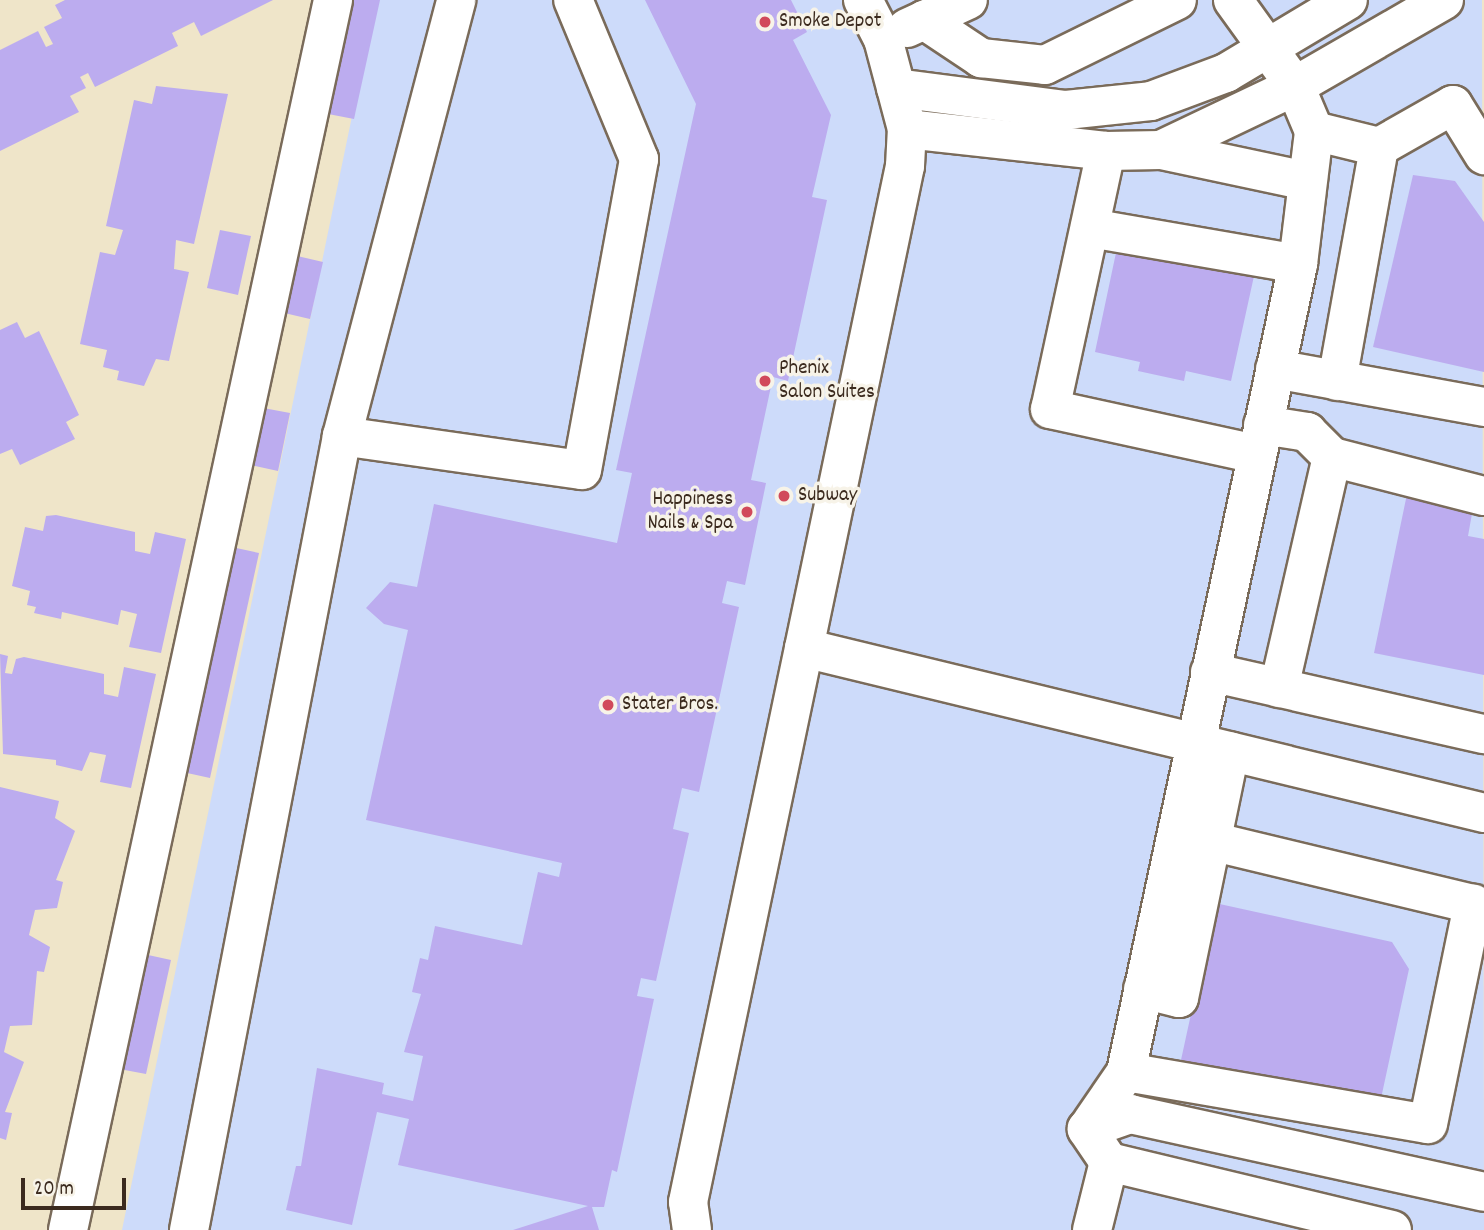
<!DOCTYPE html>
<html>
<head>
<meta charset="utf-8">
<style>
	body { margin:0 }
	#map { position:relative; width:1484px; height:1230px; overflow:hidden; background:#efe5c9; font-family:Dekko,sans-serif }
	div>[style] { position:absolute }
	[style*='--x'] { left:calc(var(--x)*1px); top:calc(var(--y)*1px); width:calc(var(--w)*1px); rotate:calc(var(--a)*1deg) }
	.built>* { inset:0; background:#cddbfa }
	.building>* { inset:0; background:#bcacef }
	.roads { filter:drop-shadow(2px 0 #7a6b5a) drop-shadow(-2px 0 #7a6b5a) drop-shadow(0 2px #7a6b5a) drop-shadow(0 -2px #7a6b5a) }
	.minor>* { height:38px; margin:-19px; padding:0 19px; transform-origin:19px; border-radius:19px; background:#fff }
	.dots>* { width:19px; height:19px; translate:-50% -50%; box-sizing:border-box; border:4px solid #f7f3e8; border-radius:50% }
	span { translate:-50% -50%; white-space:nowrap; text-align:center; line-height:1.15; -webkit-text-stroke:7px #f7f3e8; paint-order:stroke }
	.poi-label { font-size:21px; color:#3b2a1e }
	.left { translate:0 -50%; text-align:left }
	.right { translate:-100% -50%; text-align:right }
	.scale { position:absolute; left:21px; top:1178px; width:105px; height:32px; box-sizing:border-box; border:4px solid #3b2a1e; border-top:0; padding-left:9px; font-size:21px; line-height:24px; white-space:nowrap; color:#3b2a1e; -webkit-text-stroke:5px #f7f3e8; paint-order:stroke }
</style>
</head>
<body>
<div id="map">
	<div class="built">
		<i style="clip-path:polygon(376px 0,1482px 0,1484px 1230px,122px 1230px)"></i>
	</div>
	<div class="building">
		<i style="clip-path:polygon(65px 0,273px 0,201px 36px,194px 22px,172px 33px,178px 46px,95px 87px,88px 73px,80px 77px,86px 88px,70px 96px,79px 112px,0 151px,0 50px,38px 31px,46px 47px,53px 44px,44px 27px,62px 18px,55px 5px)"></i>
		<i style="clip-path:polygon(347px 0,380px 0,354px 119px,323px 113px)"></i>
		<i style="clip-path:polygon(645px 0,791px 0,807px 32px,793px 40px,831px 115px,812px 197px,827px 200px,788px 381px,773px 377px,751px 480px,766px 483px,745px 585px,727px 581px,722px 603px,739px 607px,699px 792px,682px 788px,673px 829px,689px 833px,656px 981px,641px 978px,637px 996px,654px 999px,617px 1172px,612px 1170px,604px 1207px,592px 1207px,599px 1230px,513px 1230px,588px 1206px,398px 1165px,409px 1119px,377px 1112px,352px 1225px,286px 1210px,296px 1166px,301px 1166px,317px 1068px,384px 1083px,382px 1094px,413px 1101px,423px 1056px,404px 1052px,421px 994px,412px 992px,420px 958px,428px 960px,435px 926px,522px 945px,538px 872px,559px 877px,562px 863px,366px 820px,408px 630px,384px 624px,366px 608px,390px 582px,417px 587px,434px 504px,617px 543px,632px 473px,616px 470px,696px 104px)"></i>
		<i style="clip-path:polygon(156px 86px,228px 94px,194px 244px,176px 240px,174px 269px,189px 272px,169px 361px,156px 359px,144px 386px,117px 380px,119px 371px,103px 367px,107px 350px,80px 344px,100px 252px,115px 255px,123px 230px,106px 226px,134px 100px,152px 104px)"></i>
		<i style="clip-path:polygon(1413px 175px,1455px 181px,1484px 222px,1484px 372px,1373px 347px)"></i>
		<i style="clip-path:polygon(220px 230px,251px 236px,238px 295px,207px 288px)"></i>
		<i style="clip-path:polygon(1117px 248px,1254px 276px,1231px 381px,1186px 371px,1184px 381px,1138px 371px,1140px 362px,1095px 352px)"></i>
		<i style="clip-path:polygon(293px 255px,323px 262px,310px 319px,280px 312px)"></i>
		<i style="clip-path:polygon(17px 322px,25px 338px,39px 331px,79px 415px,66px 422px,75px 439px,20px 465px,12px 449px,0 454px,0 330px)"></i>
		<i style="clip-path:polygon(258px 407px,290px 413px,278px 471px,246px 464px)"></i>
		<i style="clip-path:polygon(1407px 494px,1473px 508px,1468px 536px,1484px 539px,1484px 675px,1374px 653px)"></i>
		<i style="clip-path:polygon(56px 515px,135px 532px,135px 551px,150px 554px,155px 532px,186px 539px,161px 653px,129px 647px,137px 614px,121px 610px,118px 625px,62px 612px,61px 619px,34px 613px,36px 607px,27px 605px,30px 591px,12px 586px,25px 527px,43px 531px,46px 516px)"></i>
		<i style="clip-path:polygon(227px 546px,259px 553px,210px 778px,178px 771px)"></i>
		<i style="clip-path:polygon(0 654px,8px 656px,5px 673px,12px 674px,16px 659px,24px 657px,104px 674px,104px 694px,118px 697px,124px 667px,156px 674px,131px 788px,100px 782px,106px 755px,90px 752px,82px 771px,56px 765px,56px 760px,3px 754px)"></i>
		<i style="clip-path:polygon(0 787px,59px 801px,55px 818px,75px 831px,56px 880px,63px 882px,57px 908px,35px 910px,29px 935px,50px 947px,44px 972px,37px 971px,32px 1025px,10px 1026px,4px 1052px,24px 1062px,5px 1112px,12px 1113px,6px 1140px,0 1138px)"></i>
		<i style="clip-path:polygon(1215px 903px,1392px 942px,1409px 969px,1380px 1103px,1181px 1060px,1191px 1014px,1182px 1012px)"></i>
		<i style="clip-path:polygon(139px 953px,171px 960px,146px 1074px,114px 1068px)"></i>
	</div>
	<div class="roads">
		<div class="minor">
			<i style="--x:924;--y:20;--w:69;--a:33.7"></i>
			<i style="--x:981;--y:58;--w:64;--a:6.2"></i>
			<i style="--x:1045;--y:65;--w:147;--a:-26.2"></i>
			<i style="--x:907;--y:28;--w:67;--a:-24.7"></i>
			<i style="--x:896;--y:88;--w:171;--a:7.4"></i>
			<i style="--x:1066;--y:110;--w:85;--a:-6"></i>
			<i style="--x:1151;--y:101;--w:80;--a:-20.5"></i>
			<i style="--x:1226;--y:73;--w:142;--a:-30.9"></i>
			<i style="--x:907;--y:129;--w:200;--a:6.3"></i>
			<i style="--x:1106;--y:151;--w:55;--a:-1"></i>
			<i style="--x:1161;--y:150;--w:148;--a:-25.5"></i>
			<i style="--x:1295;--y:86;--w:172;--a:-30"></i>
			<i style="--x:1314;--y:131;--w:67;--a:13.8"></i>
			<i style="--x:1379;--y:147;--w:85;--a:-29.6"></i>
			<i style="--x:1453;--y:105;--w:59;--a:58.2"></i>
			<i style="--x:1161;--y:150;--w:149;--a:12"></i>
			<i style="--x:1106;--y:151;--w:264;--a:102.2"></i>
			<i style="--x:1050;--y:409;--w:212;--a:12.3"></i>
			<i style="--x:1090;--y:228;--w:211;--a:9.8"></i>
			<i style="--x:1275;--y:369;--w:212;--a:10.3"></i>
			<i style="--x:1337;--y:381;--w:238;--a:-79.8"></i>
			<i style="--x:1263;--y:425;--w:45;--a:9"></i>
			<i style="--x:1307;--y:432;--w:35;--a:45"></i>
			<i style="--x:1332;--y:457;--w:157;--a:14.4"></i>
			<i style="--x:342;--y:436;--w:242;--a:8.1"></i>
			<i style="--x:582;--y:470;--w:316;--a:-79.6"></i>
			<i style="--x:639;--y:159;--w:172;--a:-112.5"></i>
			<i style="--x:804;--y:648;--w:700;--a:13.64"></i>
			<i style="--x:1210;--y:672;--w:281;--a:12.8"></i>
			<i style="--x:1279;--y:688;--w:237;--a:-77.1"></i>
			<i style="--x:1143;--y:989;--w:37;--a:14"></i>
			<i style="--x:1179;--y:998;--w:252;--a:-78.3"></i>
			<i style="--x:1126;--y:1072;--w:306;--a:9.8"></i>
			<i style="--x:1428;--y:1124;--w:225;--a:-78.4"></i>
			<i style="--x:1473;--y:904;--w:270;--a:-166.5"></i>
			<i style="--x:1087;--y:1129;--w:46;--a:-19.2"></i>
			<i style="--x:1130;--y:1114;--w:362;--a:12.4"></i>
			<i style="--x:1109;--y:1162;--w:291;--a:13.5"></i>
			<i style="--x:68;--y:1230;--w:1258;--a:-77.84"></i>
			<i style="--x:189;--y:1230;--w:809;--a:-79.09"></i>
			<i style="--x:342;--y:436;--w:451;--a:-75.3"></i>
			<i style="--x:692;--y:1230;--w:28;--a:-98"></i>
			<i style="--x:688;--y:1202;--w:1058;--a:-78.17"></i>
			<i style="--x:905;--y:166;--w:37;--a:-87"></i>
			<i style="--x:907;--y:129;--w:93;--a:-104.9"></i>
			<i style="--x:883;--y:39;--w:44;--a:-117.1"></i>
			<i style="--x:1092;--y:1230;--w:70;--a:-76"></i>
			<i style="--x:1109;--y:1162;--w:40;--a:-124"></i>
			<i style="--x:1087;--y:1129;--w:69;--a:-55.6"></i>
			<i style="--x:1126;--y:1072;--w:826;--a:-77.98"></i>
			<i style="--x:1298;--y:264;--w:134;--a:-83.1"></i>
			<i style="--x:1314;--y:131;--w:49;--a:-112.9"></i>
			<i style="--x:1295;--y:86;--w:106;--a:-125.8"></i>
		</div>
	</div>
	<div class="dots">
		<i style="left:765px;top:22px;background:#d1495b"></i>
		<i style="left:765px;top:381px;background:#d1495b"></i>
		<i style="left:784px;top:496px;background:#d1495b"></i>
		<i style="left:747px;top:512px;background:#d1495b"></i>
		<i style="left:608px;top:705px;background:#d1495b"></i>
	</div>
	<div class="poi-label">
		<span class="left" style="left:779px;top:22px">Smoke Depot</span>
		<span class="left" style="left:779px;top:381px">Phenix<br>Salon Suites</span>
		<span class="left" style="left:798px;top:496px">Subway</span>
		<span class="right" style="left:733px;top:512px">Happiness<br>Nails &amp; Spa</span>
		<span class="left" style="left:622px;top:705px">Stater Bros.</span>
	</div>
	<div class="scale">20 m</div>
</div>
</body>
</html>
